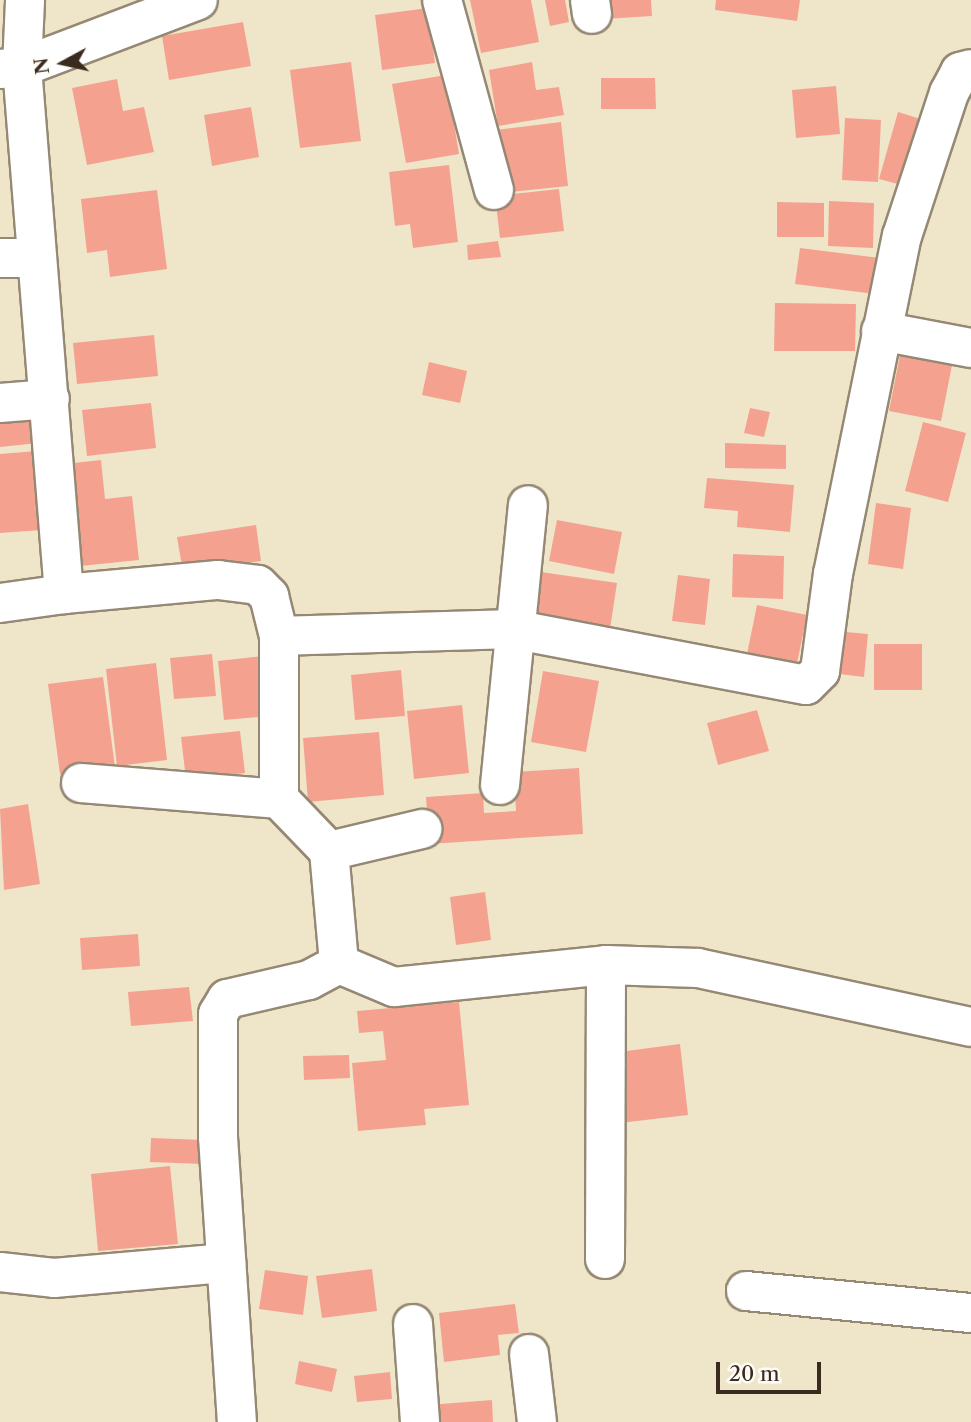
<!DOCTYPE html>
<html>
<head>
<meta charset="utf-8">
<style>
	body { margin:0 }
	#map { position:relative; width:971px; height:1422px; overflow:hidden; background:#efe6ca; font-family:"Libre Caslon Text",serif }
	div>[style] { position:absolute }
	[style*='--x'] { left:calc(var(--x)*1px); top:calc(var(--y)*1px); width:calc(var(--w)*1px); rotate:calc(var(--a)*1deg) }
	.building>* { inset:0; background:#f4a28f }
	.roads { filter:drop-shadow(2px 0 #958874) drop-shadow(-2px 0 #958874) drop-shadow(0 2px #958874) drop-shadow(0 -2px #958874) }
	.minor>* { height:38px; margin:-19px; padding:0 19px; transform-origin:19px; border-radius:19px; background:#fff }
	.tertiary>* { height:38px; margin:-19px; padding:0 19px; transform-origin:19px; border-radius:19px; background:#fff }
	span { translate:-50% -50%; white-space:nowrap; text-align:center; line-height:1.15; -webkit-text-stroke:5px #fdfcf7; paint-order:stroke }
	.north { position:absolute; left:28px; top:28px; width:70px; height:70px; -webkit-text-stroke:5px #fdfcf7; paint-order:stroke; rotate:262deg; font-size:19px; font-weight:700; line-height:28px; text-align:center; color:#3b2a1e }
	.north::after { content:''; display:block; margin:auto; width:24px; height:32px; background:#3b2a1e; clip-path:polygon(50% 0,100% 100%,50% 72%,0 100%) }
	.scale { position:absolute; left:716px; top:1362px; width:105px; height:32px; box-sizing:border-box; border:4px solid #3b2a1e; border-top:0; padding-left:9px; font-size:21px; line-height:24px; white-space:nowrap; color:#3b2a1e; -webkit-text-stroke:5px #fdfcf7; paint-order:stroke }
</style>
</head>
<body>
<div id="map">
	<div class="building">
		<i style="clip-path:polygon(470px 0,531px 0,539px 42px,481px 53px)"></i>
		<i style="clip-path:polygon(545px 0,565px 0,569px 22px,550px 26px)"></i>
		<i style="clip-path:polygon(603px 0,651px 0,652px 16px,605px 19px)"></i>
		<i style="clip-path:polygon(716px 0,800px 0,797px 21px,715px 10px)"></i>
		<i style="clip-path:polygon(428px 8px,435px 63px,382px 70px,375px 15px)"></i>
		<i style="clip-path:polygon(243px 22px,251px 66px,169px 80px,162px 36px)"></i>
		<i style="clip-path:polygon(351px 62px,361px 141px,300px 148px,290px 70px)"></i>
		<i style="clip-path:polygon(532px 62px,536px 90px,559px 87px,564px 115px,498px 126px,489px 70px)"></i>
		<i style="clip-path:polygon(446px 75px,459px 154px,406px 163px,392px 84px)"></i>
		<i style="clip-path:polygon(601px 78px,655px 78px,656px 109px,601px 109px)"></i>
		<i style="clip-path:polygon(117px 79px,123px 111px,144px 107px,154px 152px,87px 165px,72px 88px)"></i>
		<i style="clip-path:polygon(836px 86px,840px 134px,796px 138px,792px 90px)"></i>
		<i style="clip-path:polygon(251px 107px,259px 157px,212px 166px,204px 115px)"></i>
		<i style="clip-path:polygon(898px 112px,927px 121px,909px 187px,879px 179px)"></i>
		<i style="clip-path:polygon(845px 118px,881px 120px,878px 182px,842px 180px)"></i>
		<i style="clip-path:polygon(561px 122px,568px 186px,502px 193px,495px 130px)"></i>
		<i style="clip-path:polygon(449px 165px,458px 242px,413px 248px,410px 224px,395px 226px,389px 172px)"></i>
		<i style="clip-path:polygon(559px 189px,564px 231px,500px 238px,495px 196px)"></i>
		<i style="clip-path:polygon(157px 190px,167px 269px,110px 277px,107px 250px,87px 253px,81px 199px)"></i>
		<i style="clip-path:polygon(829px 201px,874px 203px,873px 248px,828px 246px)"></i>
		<i style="clip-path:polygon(777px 202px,824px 203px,824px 237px,777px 237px)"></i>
		<i style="clip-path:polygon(498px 241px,501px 257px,468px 260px,467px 245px)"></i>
		<i style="clip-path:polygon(800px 248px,880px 258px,875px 294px,795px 284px)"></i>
		<i style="clip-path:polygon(775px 303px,856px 304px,855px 351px,774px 351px)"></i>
		<i style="clip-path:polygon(154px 335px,158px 376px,77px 384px,73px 343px)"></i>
		<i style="clip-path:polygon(902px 345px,954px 355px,941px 421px,889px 411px)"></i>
		<i style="clip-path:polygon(429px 362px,467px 371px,460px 403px,422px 395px)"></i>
		<i style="clip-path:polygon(151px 403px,156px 448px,87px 456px,82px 410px)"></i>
		<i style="clip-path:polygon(35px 404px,38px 443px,0 447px,0 408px)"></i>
		<i style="clip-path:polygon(750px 408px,770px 412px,764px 437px,744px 433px)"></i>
		<i style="clip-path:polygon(923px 422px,966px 433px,948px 502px,905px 491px)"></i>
		<i style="clip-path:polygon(725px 443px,786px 445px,786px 469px,725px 468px)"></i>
		<i style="clip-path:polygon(37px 451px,42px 530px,0 533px,0 454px)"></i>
		<i style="clip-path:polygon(101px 460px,105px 499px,132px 496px,139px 560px,81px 566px,65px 464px)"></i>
		<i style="clip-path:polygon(707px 478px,794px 485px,790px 532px,737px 527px,738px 511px,704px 508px)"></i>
		<i style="clip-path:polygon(876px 503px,911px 508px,903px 569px,868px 564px)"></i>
		<i style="clip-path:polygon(557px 520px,622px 532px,614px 574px,549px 561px)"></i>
		<i style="clip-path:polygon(256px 525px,261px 561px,183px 572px,177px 537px)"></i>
		<i style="clip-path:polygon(733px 554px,784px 556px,783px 599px,732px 597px)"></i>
		<i style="clip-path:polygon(541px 572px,617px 583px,610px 629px,534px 618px)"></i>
		<i style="clip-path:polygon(678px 575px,710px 579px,705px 625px,672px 621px)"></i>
		<i style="clip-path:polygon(757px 605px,807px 615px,796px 668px,746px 659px)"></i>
		<i style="clip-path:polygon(835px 631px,868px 634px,864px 677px,831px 673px)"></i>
		<i style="clip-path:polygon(874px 644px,922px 644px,922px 690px,874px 690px)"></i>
		<i style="clip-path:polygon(212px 654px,216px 696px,174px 699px,170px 658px)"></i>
		<i style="clip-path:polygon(264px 656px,270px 716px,224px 720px,218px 661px)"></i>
		<i style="clip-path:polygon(156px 663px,167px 760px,117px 766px,106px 669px)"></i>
		<i style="clip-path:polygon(401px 670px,405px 716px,355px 720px,351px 675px)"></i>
		<i style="clip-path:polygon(543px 671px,599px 681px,586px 752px,531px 742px)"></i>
		<i style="clip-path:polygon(103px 677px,115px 767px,60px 774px,48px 684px)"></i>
		<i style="clip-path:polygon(462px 705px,469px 773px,414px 779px,407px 711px)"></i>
		<i style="clip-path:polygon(757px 710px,769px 751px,718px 765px,707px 723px)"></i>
		<i style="clip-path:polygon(240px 731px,245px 773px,186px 779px,181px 737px)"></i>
		<i style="clip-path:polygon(379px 732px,384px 795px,308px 802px,303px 738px)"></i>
		<i style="clip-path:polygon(579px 768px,583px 834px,429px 844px,426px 797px,483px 793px,484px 813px,516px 811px,514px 772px)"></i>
		<i style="clip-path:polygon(28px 804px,40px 884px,4px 890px,0 809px)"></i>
		<i style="clip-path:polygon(485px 892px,491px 940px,456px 945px,450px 897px)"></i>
		<i style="clip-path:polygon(138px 934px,140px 966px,82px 970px,80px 938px)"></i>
		<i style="clip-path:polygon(189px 987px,193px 1021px,131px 1026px,128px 992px)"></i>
		<i style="clip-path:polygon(459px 1002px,469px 1105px,424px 1109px,426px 1125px,358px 1131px,352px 1063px,386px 1060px,383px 1031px,359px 1033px,357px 1011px)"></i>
		<i style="clip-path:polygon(680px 1044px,688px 1115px,620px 1123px,611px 1053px)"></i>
		<i style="clip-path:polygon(349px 1055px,350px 1078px,304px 1080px,303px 1056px)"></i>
		<i style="clip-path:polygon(151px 1138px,204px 1140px,203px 1164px,150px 1162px)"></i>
		<i style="clip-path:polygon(170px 1166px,178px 1244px,98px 1251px,91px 1174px)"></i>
		<i style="clip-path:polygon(372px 1269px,377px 1311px,322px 1318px,316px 1276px)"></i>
		<i style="clip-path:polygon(265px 1270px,308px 1276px,303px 1315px,259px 1309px)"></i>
		<i style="clip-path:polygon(515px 1304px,519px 1333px,498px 1335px,500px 1355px,444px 1362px,439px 1313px)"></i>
		<i style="clip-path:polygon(299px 1361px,337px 1369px,332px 1392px,295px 1384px)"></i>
		<i style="clip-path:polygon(390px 1372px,392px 1399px,357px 1402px,354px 1376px)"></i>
		<i style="clip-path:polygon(492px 1400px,493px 1422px,429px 1422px,428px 1405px)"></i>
	</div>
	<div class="roads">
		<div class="minor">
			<i style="--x:442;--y:0;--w:197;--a:74.7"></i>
			<i style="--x:590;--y:0;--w:14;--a:82"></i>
			<i style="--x:22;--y:67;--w:67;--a:-87.4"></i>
			<i style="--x:0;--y:258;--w:37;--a:0"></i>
			<i style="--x:881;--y:331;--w:92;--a:10.7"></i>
			<i style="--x:0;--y:403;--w:50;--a:-4.6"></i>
			<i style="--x:0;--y:603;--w:65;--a:-8"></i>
			<i style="--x:279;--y:636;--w:233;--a:-1.7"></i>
			<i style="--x:512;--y:629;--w:299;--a:10.8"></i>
			<i style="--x:806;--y:685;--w:20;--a:-45"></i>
			<i style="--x:820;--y:671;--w:98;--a:-82.4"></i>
			<i style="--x:833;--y:574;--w:345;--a:-78.5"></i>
			<i style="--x:902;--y:236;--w:151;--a:-71.8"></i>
			<i style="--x:949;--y:93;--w:24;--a:-62"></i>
			<i style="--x:960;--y:72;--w:11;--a:-15"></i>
			<i style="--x:81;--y:783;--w:199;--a:4.6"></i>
			<i style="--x:500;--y:785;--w:281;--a:-84.3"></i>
			<i style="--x:329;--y:851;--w:96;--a:-13.3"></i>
			<i style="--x:339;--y:964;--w:60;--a:22.7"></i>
			<i style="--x:394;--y:987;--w:213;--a:-5.9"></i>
			<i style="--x:606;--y:965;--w:92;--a:1.9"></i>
			<i style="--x:698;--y:968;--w:279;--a:12.2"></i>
			<i style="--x:605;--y:1259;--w:294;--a:-89.8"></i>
			<i style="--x:0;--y:1272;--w:54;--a:6.3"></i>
			<i style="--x:54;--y:1278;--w:173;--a:-5"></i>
			<i style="--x:746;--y:1291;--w:226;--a:5.6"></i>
			<i style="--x:413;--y:1324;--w:98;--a:85.9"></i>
			<i style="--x:529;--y:1354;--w:68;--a:83.3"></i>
		</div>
		<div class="tertiary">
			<i style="--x:22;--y:67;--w:529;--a:85.44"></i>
			<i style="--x:64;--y:594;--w:155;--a:-5.2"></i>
			<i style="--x:218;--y:580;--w:40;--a:7.1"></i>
			<i style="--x:258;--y:585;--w:16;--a:45"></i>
			<i style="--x:269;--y:596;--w:41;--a:76"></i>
			<i style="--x:279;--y:636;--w:163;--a:90"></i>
			<i style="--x:279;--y:799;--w:72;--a:46.1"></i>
			<i style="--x:329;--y:851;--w:113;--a:84.9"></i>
			<i style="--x:339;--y:964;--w:34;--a:152"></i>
			<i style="--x:309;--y:980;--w:84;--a:167"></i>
			<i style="--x:227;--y:999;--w:17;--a:121"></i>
			<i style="--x:218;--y:1014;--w:123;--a:90"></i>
			<i style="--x:218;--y:1137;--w:286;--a:86.2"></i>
			<i style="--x:0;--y:69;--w:22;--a:-5"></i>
			<i style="--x:22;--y:67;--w:188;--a:-20.8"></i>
		</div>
	</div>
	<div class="north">N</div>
	<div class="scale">20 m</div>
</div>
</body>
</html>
